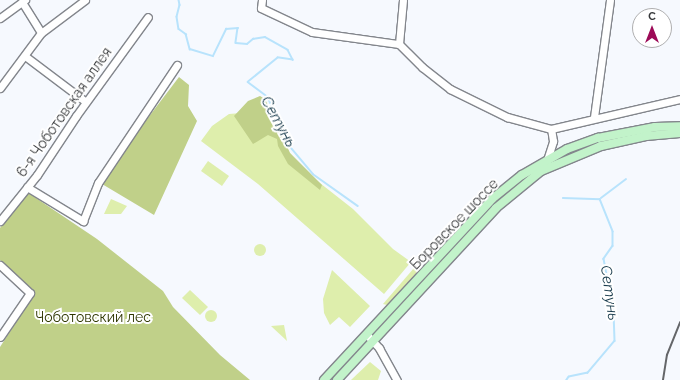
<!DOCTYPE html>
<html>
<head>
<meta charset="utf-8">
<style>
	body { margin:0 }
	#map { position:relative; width:680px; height:380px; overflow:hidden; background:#f6f9fe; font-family:Raleway,sans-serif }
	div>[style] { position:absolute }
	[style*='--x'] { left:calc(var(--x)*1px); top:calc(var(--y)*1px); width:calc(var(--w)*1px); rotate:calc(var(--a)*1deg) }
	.green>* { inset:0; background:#deeeac }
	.round { border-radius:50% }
	.forest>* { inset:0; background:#c0d089 }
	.stream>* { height:1.5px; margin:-0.75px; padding:0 0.75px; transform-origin:0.75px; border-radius:0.75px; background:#b8e3fc }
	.roads { filter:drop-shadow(1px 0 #83868c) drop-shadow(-1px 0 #83868c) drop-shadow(0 1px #83868c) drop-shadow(0 -1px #83868c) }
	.minor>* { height:7px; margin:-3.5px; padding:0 3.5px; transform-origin:3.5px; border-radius:3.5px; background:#fff }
	.major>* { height:8px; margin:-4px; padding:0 4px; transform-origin:4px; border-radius:4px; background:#c2f3ca }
	.rail>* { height:1.5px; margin:-0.75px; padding:0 0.75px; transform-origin:0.75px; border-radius:0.75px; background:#646669 }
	span { translate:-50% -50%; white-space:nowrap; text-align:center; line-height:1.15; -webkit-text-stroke:4px #fff; paint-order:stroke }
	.street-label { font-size:14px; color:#36383a }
	.park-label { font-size:14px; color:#2e3600 }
	.water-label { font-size:15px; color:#1a3c4d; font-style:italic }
	.north { position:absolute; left:632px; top:8px; width:40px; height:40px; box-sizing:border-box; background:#fff; border:1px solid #afafb0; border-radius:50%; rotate:0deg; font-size:11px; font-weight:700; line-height:16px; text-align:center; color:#36383a }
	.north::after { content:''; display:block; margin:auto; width:14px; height:18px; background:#9c0a57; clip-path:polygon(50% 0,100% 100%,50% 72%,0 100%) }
</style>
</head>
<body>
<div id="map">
	<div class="green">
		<i style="clip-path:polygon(267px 111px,290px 153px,311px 176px,353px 209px,393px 249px,411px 262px,384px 294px,258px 184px,201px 141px,212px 126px,229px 114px)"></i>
		<i style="clip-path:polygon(208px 161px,229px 176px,222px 186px,201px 171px)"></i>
		<i style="clip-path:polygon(111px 199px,127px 206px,121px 214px,104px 214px)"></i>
		<i class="round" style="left:254px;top:244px;width:12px;height:12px"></i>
		<i style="clip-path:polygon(414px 268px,418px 271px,387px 305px,383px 304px)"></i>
		<i style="clip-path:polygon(332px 270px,370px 306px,350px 327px,339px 317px,330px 325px,324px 313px,323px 299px)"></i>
		<i style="clip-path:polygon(190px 290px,208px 307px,200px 315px,182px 298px)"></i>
		<i class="round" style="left:205px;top:310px;width:12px;height:12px"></i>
		<i style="clip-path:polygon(284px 325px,287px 341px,271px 326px)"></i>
		<i style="clip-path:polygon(370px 362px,381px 371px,378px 380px,351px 380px)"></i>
	</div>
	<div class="forest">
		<i style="clip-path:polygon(179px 77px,189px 85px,188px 106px,197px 121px,154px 215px,102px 184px,125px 148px)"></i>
		<i style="clip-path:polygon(260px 96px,265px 99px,290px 153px,322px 185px,320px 190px,288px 164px,278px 146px,277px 139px,268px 135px,253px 144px,234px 116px,248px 101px)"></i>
		<i style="clip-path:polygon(27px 192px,97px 239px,163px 291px,173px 307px,220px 355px,250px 380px,0 380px,0 347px,35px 293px,0 260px,0 228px)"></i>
	</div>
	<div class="stream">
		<i style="--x:179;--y:0;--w:5;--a:79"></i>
		<i style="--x:180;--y:5;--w:12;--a:104"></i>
		<i style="--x:177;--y:17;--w:12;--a:81"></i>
		<i style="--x:179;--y:29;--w:9;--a:36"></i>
		<i style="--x:186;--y:34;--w:16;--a:75"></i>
		<i style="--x:190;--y:49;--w:24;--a:17"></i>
		<i style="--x:213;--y:56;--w:30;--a:-64"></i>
		<i style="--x:226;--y:29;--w:12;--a:-5"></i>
		<i style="--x:238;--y:28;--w:15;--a:98"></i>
		<i style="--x:236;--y:43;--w:11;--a:5"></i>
		<i style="--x:247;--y:44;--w:8;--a:-40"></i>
		<i style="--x:253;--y:39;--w:12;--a:-9"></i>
		<i style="--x:265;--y:37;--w:26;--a:29"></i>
		<i style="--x:288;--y:50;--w:11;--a:63"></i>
		<i style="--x:293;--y:60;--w:15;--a:-172"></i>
		<i style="--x:278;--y:58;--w:38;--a:141"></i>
		<i style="--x:248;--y:82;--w:25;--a:37"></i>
		<i style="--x:268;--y:97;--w:51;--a:66.9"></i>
		<i style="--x:288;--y:144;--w:39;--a:50"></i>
		<i style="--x:313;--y:174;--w:55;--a:35.4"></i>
		<i style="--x:563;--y:198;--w:37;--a:2"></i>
		<i style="--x:600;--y:199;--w:35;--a:68"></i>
		<i style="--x:613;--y:232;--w:14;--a:90"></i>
		<i style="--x:613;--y:246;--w:16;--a:125"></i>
		<i style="--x:604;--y:259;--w:54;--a:79.3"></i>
		<i style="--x:614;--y:312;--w:29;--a:88"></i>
		<i style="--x:615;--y:341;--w:42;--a:130.2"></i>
		<i style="--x:588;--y:373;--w:19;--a:168"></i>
		<i style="--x:569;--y:377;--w:4;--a:124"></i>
		<i style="--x:601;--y:198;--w:31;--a:-37"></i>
	</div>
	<div class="roads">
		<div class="minor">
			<i style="--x:262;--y:0;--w:8;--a:97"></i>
			<i style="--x:261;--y:8;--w:56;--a:25.2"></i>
			<i style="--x:312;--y:32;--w:88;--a:7.9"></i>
			<i style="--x:22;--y:2;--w:36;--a:58"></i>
			<i style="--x:0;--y:18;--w:31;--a:-36"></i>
			<i style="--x:399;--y:44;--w:33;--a:45"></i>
			<i style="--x:422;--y:67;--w:36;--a:38"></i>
			<i style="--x:450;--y:89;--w:64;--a:26.2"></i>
			<i style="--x:507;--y:117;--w:46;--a:15.3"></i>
			<i style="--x:551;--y:129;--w:132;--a:-13.1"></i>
			<i style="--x:399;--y:44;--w:44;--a:-84.8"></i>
			<i style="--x:25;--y:56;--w:76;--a:37"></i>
			<i style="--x:0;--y:88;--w:69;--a:-53.3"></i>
			<i style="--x:41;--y:33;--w:55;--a:-36.9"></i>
			<i style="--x:594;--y:117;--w:118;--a:-82.2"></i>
			<i style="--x:547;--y:160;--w:20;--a:-72"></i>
			<i style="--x:553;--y:141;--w:12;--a:-99"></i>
			<i style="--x:27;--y:187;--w:66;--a:31.3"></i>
			<i style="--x:83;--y:221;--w:41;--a:-68.5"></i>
			<i style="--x:98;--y:183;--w:142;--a:-56.2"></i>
			<i style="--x:0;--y:221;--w:59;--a:-51.2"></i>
			<i style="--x:37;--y:175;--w:71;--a:-56.5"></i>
			<i style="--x:76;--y:116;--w:122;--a:-54"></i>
			<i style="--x:0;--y:265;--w:41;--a:43"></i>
			<i style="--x:30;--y:293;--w:53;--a:124.3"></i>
			<i style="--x:367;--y:335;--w:18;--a:47"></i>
			<i style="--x:379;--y:348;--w:37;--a:61"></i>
		</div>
		<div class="major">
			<i style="--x:324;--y:380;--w:247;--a:-47.1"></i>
			<i style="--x:492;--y:199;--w:38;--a:-39"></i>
			<i style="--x:522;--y:175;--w:52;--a:-30"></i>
			<i style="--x:567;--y:149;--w:33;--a:-20"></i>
			<i style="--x:598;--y:138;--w:58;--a:-10.9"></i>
			<i style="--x:655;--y:127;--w:25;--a:-2"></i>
			<i style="--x:337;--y:380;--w:234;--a:-47.2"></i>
			<i style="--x:496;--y:208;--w:58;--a:-39.4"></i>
			<i style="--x:541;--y:171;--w:65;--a:-22.6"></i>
			<i style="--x:601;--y:146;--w:46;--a:-12.5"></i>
			<i style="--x:646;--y:136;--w:34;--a:-5"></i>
		</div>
	</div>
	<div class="rail">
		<i style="--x:663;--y:380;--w:25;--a:-81"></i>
		<i style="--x:667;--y:355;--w:35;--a:-68"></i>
	</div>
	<div class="street-label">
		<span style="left:64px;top:112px;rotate:-55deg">6-я Чоботовская аллея</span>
		<span style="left:454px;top:224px;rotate:-46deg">Боровское шоссе</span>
	</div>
	<div class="park-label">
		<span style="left:93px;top:317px">Чоботовский лес</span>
	</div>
	<div class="water-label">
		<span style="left:278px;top:122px;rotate:61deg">Сетунь</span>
		<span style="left:609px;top:293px;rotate:82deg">Сетунь</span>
	</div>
	<div class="north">С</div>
</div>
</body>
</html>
